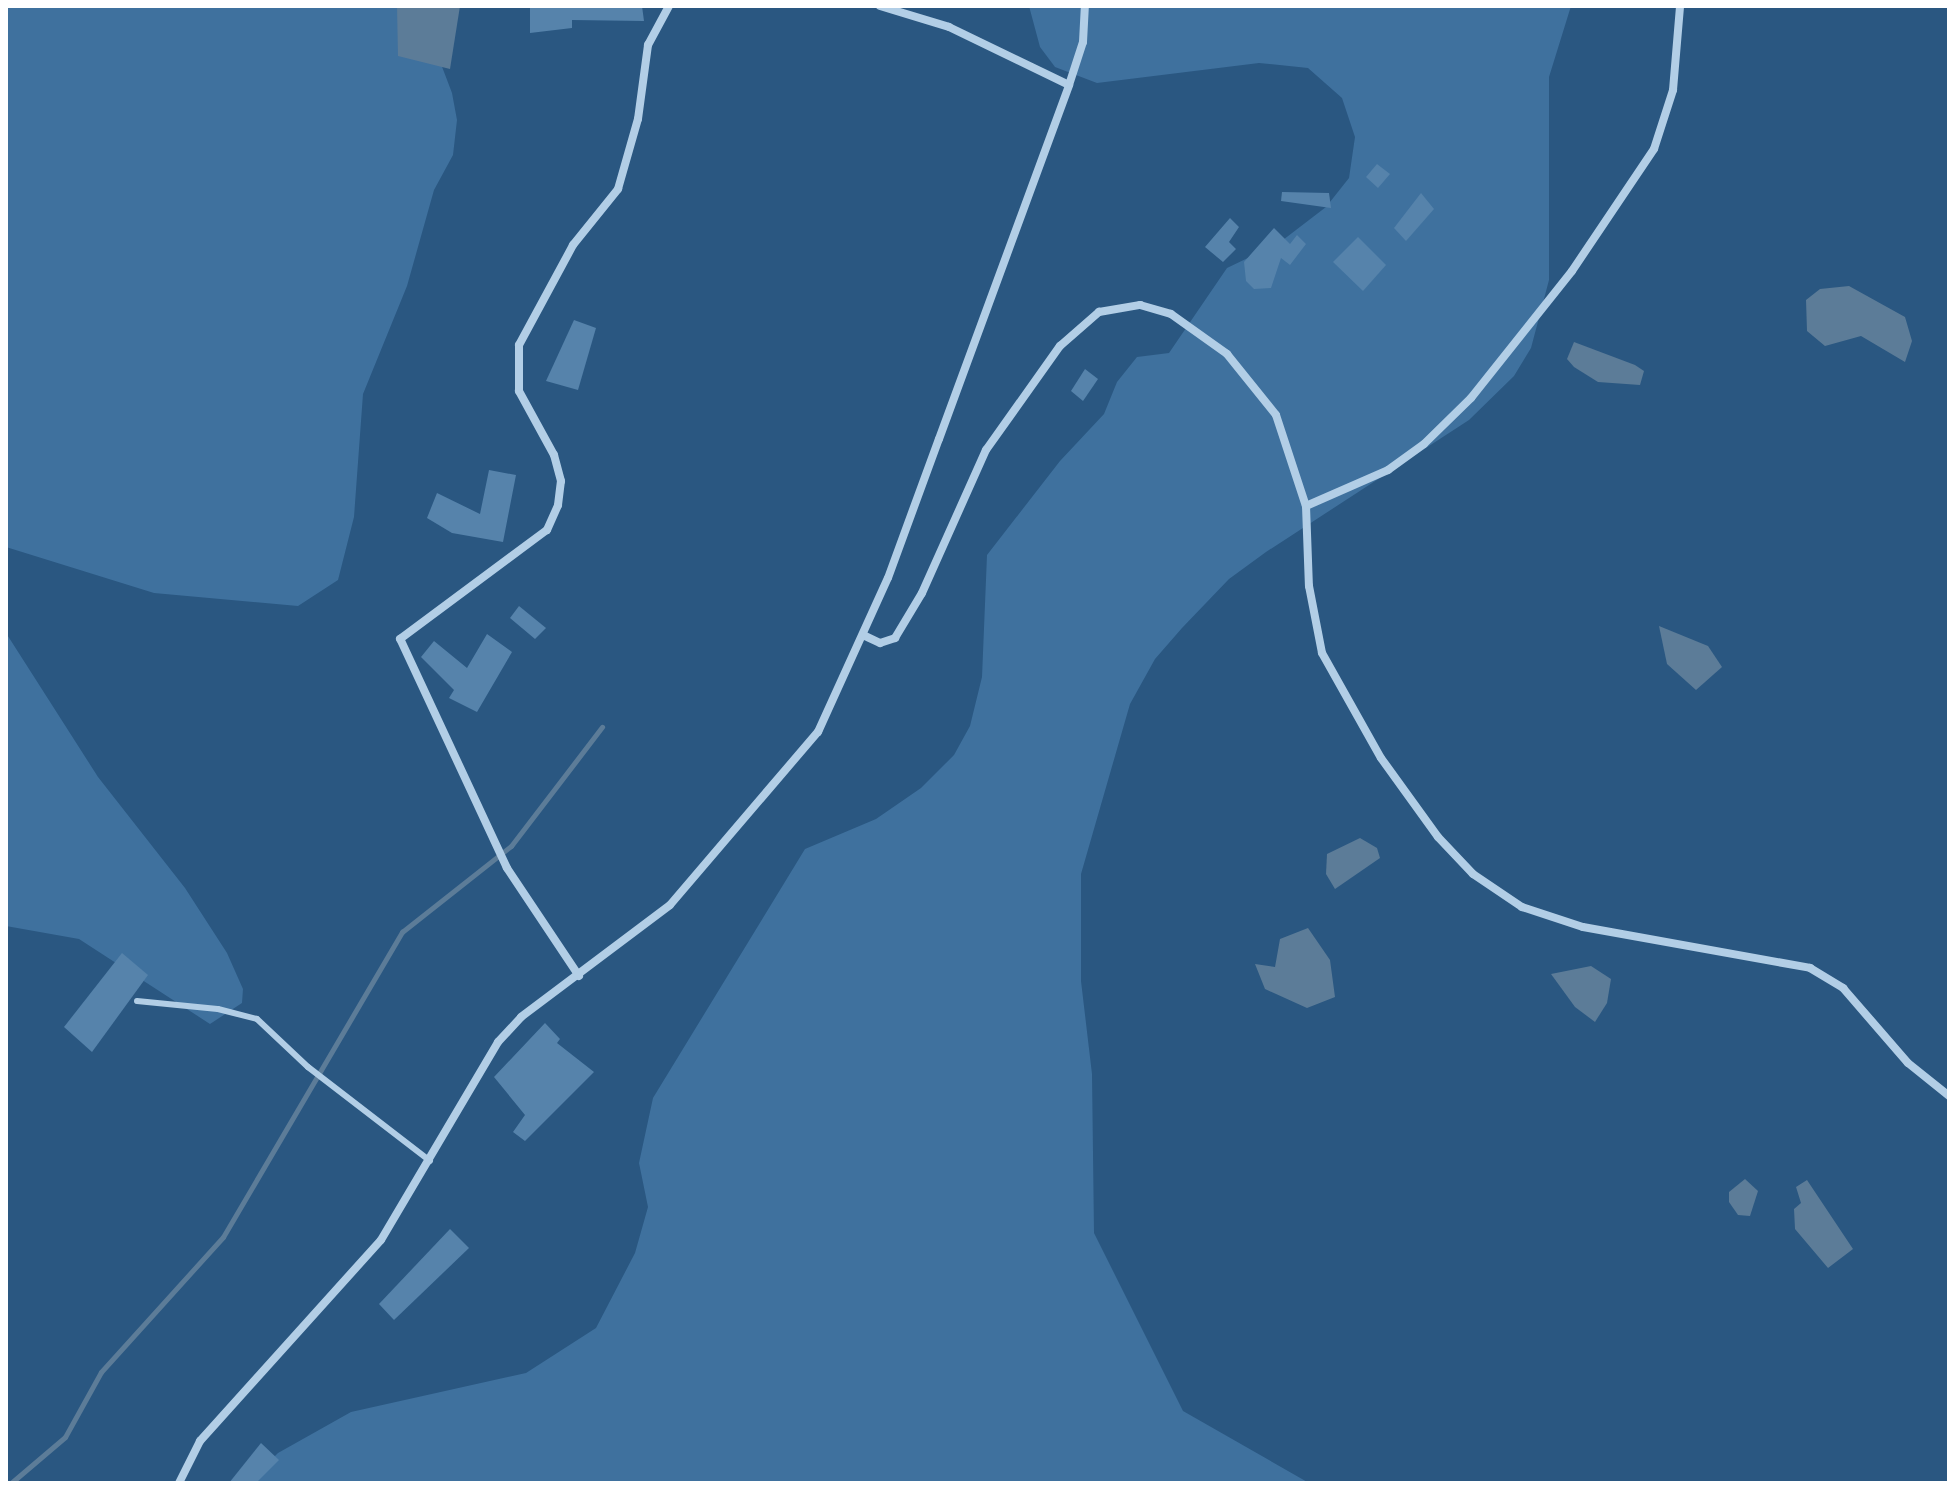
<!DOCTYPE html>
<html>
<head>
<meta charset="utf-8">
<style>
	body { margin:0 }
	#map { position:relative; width:1955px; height:1489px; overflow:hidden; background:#2a5781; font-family:Barlow,sans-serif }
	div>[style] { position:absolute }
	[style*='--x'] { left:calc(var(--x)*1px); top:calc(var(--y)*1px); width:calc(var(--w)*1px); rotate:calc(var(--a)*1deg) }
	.green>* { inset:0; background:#3f719e }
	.water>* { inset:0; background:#5c7c98 }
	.stream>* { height:5px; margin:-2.5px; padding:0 2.5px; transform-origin:2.5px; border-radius:2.5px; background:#5c7c98 }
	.building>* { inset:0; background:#5683ab }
	.service>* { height:6px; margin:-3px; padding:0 3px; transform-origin:3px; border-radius:3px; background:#b2cee6 }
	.minor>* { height:8px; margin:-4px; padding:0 4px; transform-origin:4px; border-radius:4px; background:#b2cee6 }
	span { translate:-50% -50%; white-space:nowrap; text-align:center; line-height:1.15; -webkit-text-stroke:6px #2a5781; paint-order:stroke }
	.frame { position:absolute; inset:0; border:8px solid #fff; pointer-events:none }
</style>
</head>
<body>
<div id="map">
	<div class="green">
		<i style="clip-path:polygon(6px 6px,419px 6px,452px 93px,457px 120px,453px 155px,434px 190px,407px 286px,363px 394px,354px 517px,338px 580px,298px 606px,154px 593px,6px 547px)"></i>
		<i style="clip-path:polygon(1029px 6px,1571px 6px,1549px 77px,1549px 280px,1531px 348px,1514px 376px,1469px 420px,1266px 552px,1229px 579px,1182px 628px,1155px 659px,1130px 704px,1081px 874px,1081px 981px,1092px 1074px,1094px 1233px,1183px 1411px,1309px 1483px,248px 1483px,278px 1453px,351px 1412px,526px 1373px,596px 1328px,635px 1253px,648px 1207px,639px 1163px,653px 1098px,805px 849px,876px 819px,921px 788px,954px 755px,970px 726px,982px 677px,987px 555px,1060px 461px,1104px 414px,1117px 382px,1137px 357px,1169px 353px,1227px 268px,1279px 243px,1326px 207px,1349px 178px,1355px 137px,1342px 98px,1308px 68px,1259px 63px,1097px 83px,1055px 67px,1040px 47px)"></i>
		<i style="clip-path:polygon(6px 633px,98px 777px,185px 888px,227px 953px,243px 989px,242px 1003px,210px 1024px,79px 939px,6px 926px)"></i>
	</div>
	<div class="water">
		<i style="clip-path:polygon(397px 6px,460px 6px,450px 69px,398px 56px)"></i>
		<i style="clip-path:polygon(1849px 286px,1905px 317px,1912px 341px,1905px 362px,1861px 336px,1825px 346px,1807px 331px,1806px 300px,1820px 289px)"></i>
		<i style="clip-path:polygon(1574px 342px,1635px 365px,1644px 371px,1640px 385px,1598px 382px,1574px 367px,1567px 359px)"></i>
		<i style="clip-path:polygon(1659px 626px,1708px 646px,1722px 667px,1696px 690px,1667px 664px)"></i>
		<i style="clip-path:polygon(1360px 838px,1377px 848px,1380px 858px,1335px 889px,1326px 874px,1327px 854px)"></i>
		<i style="clip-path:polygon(1308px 928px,1330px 960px,1335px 997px,1307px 1008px,1265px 989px,1255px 964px,1275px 967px,1280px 939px)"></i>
		<i style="clip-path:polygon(1591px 966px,1611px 979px,1607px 1003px,1595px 1022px,1575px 1007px,1551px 974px)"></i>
		<i style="clip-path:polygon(1745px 1179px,1758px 1191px,1750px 1216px,1738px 1215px,1729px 1202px,1729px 1192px)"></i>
		<i style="clip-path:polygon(1807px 1180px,1853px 1249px,1828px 1268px,1795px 1229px,1794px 1209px,1801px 1203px,1796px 1187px)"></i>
	</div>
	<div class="stream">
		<i style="--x:11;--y:1483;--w:71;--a:-40.4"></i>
		<i style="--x:65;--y:1437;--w:74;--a:-61"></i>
		<i style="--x:101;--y:1372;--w:182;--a:-47.9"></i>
		<i style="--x:223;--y:1237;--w:354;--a:-59.6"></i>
		<i style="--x:402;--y:932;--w:139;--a:-38.3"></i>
		<i style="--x:511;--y:846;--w:150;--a:-52.6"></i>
	</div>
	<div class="building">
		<i style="clip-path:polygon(530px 6px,642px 6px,644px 21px,572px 20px,572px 28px,530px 33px)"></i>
		<i style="clip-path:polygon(1377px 164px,1390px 174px,1378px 188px,1366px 177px)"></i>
		<i style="clip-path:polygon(1282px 192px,1329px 193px,1331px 208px,1281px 201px)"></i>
		<i style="clip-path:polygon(1421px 193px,1434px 209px,1406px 241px,1394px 228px)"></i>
		<i style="clip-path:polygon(1230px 218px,1239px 227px,1229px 242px,1236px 249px,1223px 262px,1205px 247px)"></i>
		<i style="clip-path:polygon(1274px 228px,1290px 244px,1297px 235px,1306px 244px,1290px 265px,1281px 258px,1271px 288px,1254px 289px,1246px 281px,1244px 262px)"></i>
		<i style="clip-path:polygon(1358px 237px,1386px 265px,1363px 291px,1333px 262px)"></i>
		<i style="clip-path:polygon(574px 320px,596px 328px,578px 390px,546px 381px)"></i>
		<i style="clip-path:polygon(1085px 369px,1098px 379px,1083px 401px,1071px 391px)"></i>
		<i style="clip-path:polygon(489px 470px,516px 475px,503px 542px,452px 533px,427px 518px,437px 493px,480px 514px)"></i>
		<i style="clip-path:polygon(519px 606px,546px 628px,535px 639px,510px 618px)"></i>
		<i style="clip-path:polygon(487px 634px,512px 652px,477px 712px,449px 698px,454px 690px,421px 657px,434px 641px,467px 668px)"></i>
		<i style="clip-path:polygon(122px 953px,148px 975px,92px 1052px,64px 1027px)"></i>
		<i style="clip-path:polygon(545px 1023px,560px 1039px,557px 1043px,594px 1072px,525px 1141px,513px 1132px,525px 1115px,494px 1077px)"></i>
		<i style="clip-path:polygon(450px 1229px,469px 1248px,394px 1320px,379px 1304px)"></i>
		<i style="clip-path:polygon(261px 1443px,279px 1460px,256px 1483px,229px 1483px)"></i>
	</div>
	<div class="service">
		<i style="--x:137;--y:1001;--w:81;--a:5.6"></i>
		<i style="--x:218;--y:1009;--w:40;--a:14.4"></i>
		<i style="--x:257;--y:1019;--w:70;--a:43.3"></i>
		<i style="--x:308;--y:1067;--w:154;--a:37.6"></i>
	</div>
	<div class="minor">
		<i style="--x:880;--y:6;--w:72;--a:16.9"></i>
		<i style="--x:949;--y:27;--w:133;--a:25.8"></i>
		<i style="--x:1306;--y:506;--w:90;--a:-23.7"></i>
		<i style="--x:1388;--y:470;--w:44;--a:-35.8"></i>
		<i style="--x:1424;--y:444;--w:66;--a:-44.4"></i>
		<i style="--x:1471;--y:398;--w:162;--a:-51.5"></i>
		<i style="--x:1572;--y:271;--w:147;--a:-56.1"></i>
		<i style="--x:1654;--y:149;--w:62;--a:-72.1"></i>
		<i style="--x:1673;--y:90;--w:84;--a:-85.2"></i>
		<i style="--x:863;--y:635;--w:19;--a:25"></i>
		<i style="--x:880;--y:643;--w:16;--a:-18"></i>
		<i style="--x:895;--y:638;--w:52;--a:-59"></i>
		<i style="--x:922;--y:593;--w:157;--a:-65.9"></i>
		<i style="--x:986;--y:450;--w:128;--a:-54.6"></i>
		<i style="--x:1060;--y:346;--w:52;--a:-41.1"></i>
		<i style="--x:1099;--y:312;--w:42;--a:-9.7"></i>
		<i style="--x:1140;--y:305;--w:32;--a:16"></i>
		<i style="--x:1171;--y:314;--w:69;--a:35.5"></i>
		<i style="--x:1227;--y:354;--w:78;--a:51.2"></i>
		<i style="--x:1276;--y:415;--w:96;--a:71.8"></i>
		<i style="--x:1306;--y:506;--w:80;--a:87.9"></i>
		<i style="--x:1309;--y:586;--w:68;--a:79"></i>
		<i style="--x:1322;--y:653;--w:120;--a:60.7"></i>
		<i style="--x:1381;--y:758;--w:97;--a:54.2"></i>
		<i style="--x:1438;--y:837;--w:51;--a:46.6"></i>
		<i style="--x:1473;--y:874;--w:59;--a:34"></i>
		<i style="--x:1522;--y:907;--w:64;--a:18.2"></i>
		<i style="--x:1583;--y:927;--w:231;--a:10.2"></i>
		<i style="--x:1810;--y:968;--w:39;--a:31"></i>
		<i style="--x:1843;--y:988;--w:99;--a:49.1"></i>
		<i style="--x:1908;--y:1063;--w:53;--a:38.8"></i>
		<i style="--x:579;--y:976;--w:130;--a:-123.7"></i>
		<i style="--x:507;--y:868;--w:253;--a:-115"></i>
		<i style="--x:400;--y:639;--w:183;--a:-36.6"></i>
		<i style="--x:547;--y:530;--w:27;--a:-66"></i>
		<i style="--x:558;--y:505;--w:24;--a:-83"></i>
		<i style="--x:561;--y:481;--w:27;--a:-105"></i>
		<i style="--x:554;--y:455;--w:73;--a:-118.7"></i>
		<i style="--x:519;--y:391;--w:46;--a:-90"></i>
		<i style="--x:519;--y:345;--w:114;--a:-61.6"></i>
		<i style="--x:573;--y:245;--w:72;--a:-51.2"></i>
		<i style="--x:618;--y:189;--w:73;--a:-74.1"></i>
		<i style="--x:638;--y:119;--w:75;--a:-82.3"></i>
		<i style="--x:648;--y:45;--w:44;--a:-61.7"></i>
		<i style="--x:179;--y:1483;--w:47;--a:-63.4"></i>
		<i style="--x:200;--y:1441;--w:270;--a:-48"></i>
		<i style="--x:381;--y:1240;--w:230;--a:-59.4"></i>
		<i style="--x:498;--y:1042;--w:34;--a:-47"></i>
		<i style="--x:521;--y:1017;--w:186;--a:-36.9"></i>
		<i style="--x:670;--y:905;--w:228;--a:-49.5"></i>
		<i style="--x:818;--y:732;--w:169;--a:-65.6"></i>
		<i style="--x:888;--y:578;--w:148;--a:-69.9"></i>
		<i style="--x:939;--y:439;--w:377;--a:-69.8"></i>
		<i style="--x:1069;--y:85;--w:45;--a:-72"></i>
		<i style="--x:1083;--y:42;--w:36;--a:-87"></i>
	</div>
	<div class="frame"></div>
</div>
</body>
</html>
